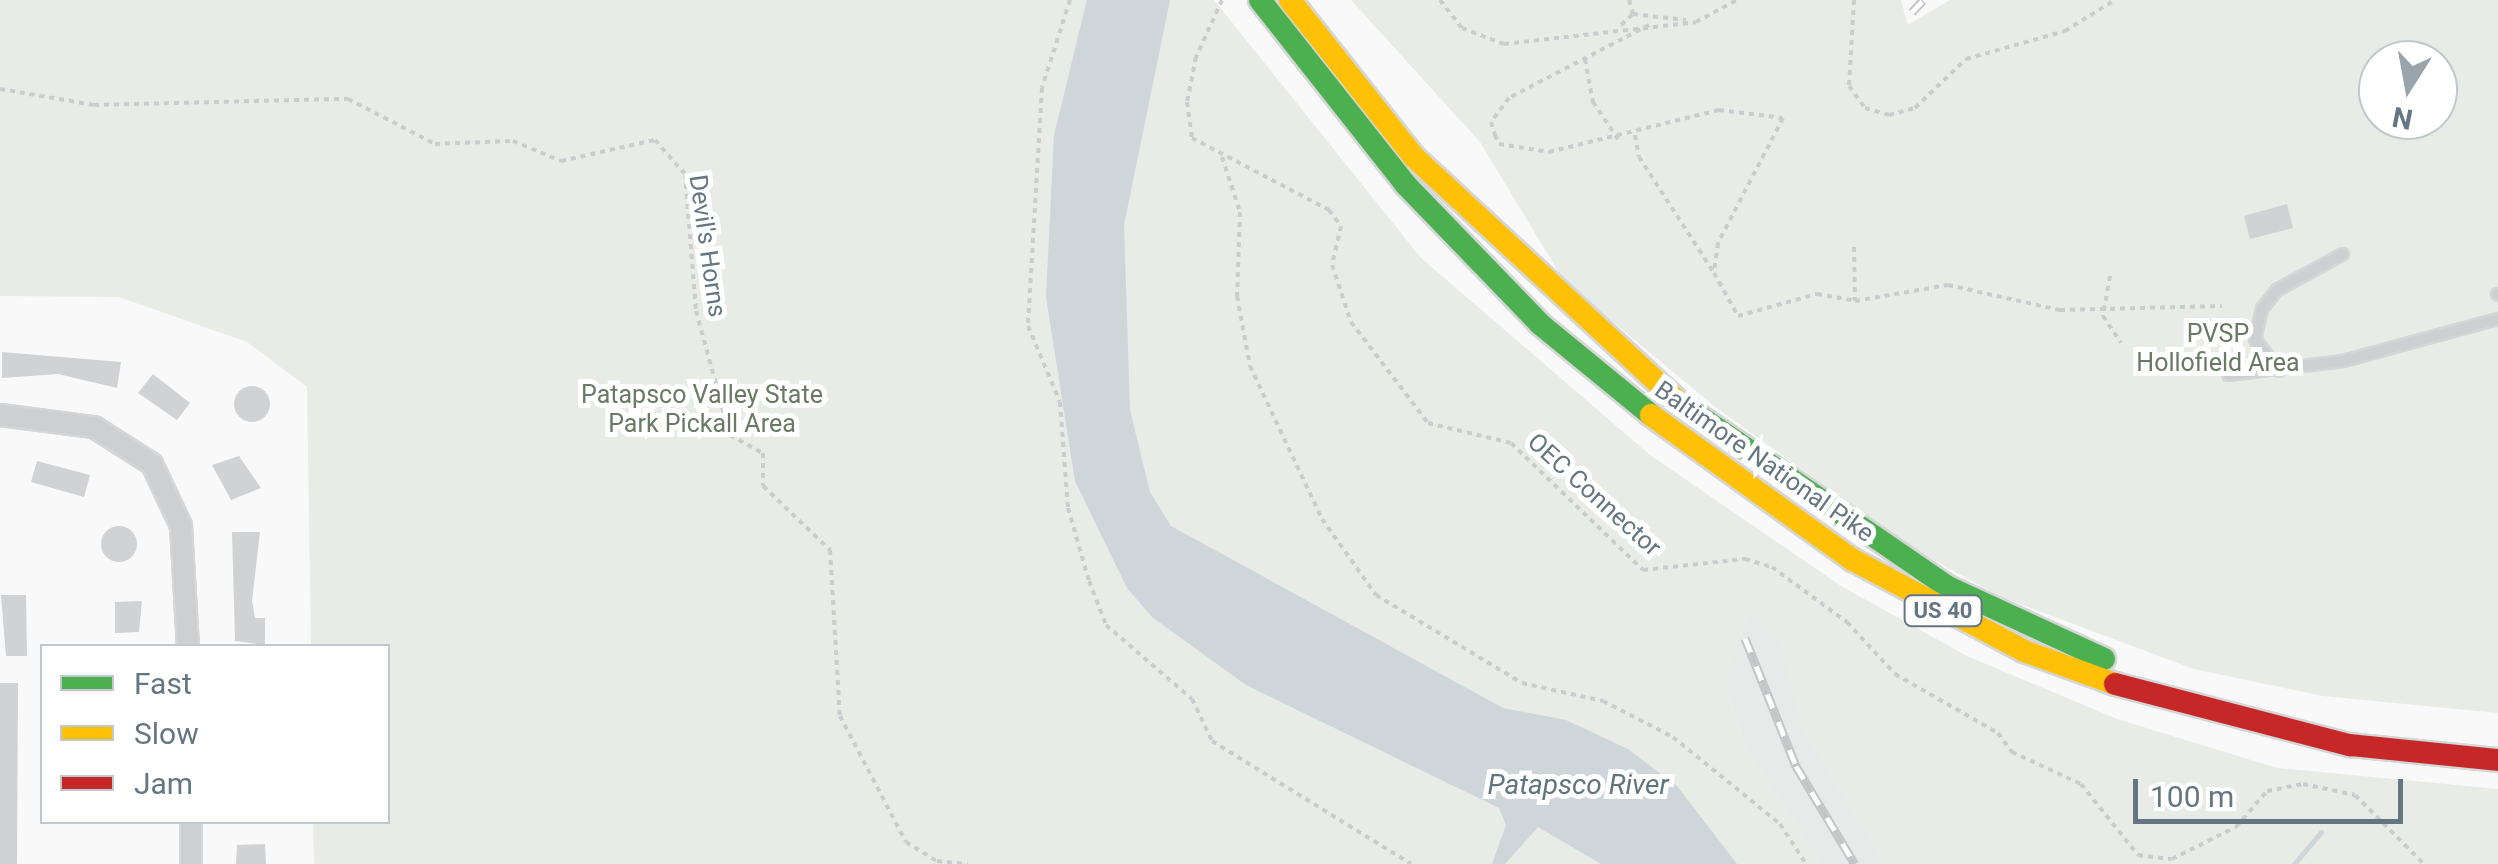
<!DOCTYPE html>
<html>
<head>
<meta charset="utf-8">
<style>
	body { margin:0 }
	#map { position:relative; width:2498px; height:864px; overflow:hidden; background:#f9f9f9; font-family:Roboto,sans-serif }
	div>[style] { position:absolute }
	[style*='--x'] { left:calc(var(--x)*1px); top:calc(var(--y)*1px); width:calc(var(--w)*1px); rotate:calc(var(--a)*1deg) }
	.built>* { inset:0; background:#e8e9e9 }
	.green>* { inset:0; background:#e8ebe6 }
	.water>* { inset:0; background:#ced6d9 }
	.stream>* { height:5px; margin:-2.5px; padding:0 2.5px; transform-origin:2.5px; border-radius:2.5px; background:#ced6d9 }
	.building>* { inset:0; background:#d0d2d3 }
	.round { border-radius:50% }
	.path>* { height:4px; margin-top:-2px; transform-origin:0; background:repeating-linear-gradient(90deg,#cbcccd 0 5px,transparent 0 10px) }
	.roads { filter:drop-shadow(2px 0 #d5d6d7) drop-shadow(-2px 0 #d5d6d7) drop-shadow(0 2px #d5d6d7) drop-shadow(0 -2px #d5d6d7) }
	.lane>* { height:10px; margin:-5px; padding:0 5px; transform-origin:5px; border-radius:5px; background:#cecfd0 }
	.street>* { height:20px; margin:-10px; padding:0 10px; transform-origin:10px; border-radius:10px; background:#cecfd0 }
	.fast>* { height:22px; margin:-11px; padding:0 11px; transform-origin:11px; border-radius:11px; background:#4caf50 }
	.slow>* { height:22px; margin:-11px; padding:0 11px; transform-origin:11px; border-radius:11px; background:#ffc107 }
	.jam>* { height:22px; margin:-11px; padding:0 11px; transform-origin:11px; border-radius:11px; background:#c62828 }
	.rail>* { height:9px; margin-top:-4.5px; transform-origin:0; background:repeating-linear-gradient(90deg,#fff 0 15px,#c3c5c6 0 30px); box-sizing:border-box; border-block:2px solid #c3c5c6 }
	span { translate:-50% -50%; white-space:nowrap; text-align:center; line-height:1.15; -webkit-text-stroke:10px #fff; paint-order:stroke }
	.shield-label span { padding:2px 8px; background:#fff; border:2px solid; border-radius:8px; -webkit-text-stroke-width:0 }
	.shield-label { font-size:22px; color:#657683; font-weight:700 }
	.street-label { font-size:25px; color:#657683 }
	.park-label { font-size:25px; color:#687a64 }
	.water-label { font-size:28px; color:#60757c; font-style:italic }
	.legend { position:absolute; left:40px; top:644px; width:350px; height:180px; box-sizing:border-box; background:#fff; border:2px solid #c1c8cd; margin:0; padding:12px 18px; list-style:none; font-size:30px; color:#657683 }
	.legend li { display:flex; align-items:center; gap:20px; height:50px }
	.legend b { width:50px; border:2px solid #c1c8cd }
	.north { position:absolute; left:2358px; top:40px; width:100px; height:100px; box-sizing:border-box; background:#fff; border:2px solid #c1c8cd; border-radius:50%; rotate:191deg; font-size:28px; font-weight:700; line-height:40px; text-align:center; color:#657683 }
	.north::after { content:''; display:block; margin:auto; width:35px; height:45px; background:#99a4ac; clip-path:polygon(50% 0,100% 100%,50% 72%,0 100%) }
	.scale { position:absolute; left:2133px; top:779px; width:270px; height:45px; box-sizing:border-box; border:5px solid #657683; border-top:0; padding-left:12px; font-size:30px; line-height:35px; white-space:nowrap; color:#657683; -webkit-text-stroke:8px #fff; paint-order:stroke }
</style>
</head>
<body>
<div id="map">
	<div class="built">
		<i style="clip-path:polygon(1799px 564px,1800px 723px,1886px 864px,1821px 864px,1744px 745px,1725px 681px,1730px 589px)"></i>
	</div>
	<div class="green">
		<i style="clip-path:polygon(0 0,1214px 0,1421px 258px,1650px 455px,1841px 586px,1967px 656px,2117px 719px,2277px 768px,2498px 789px,2498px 864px,1886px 864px,1800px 723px,1779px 637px,1750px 610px,1725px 681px,1744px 745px,1821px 864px,314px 864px,313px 822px,388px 822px,388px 646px,311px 646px,307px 387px,247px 342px,119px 297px,0 296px)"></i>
		<i style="clip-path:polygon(evenodd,1351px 0,1901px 0,1908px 25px,1950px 0,2498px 0,2498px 713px,2323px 696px,2194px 669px,2001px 597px,1910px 547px,1714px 406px,1564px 281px,1480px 142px,1351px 0,2378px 60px,2438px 60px,2438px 120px,2378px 120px,2378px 60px)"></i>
	</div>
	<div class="water">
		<i style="clip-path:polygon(1087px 0,1170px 0,1124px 225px,1130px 410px,1150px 492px,1171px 526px,1503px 708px,1566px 720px,1628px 749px,1677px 786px,1737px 864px,1601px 864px,1538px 827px,1505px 864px,1492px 864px,1506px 825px,1499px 808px,1246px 685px,1152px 617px,1127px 588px,1075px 481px,1046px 297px,1054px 135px)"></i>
	</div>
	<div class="stream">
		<i style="--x:2294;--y:864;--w:42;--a:-49.8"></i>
	</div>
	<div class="building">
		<i style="clip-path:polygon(2287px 204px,2293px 228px,2250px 239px,2244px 216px)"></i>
		<i style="clip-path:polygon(2px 352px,121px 362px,117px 388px,58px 374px,2px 378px)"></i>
		<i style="clip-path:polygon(153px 374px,190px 403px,177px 420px,138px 393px)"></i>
		<i class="round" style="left:234px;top:386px;width:36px;height:36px"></i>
		<i style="clip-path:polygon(239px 456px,261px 488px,231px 500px,212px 465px)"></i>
		<i style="clip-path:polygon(37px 461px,90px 475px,84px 497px,31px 482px)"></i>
		<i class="round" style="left:101px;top:526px;width:36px;height:36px"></i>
		<i style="clip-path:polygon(232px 532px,260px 532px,252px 601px,255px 618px,265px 618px,265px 645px,235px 641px)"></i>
		<i style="clip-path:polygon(1px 595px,26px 595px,27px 656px,6px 656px)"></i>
		<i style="clip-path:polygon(142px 601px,139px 632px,115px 633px,115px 602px)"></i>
		<i style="clip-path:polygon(0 683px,18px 683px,17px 864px,0 864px)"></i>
		<i style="clip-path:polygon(265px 844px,266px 864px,236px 864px,237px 845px)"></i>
	</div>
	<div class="path">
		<i style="--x:1070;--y:0;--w:92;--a:107.7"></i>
		<i style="--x:1042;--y:88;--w:238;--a:93.4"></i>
		<i style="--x:1028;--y:326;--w:82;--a:67.2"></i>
		<i style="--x:1060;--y:402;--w:106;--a:85.7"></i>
		<i style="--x:1068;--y:508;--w:76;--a:74"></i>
		<i style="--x:1089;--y:581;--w:47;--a:68.9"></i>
		<i style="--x:1106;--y:625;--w:113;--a:40.7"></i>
		<i style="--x:1192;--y:699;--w:47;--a:64.5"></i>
		<i style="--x:1212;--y:741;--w:234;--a:31.7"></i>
		<i style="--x:1222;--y:0;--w:63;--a:114.5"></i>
		<i style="--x:1196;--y:57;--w:46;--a:101.3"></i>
		<i style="--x:1187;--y:102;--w:36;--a:82"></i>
		<i style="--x:1192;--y:138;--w:155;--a:27.7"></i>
		<i style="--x:1329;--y:210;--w:20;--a:53"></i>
		<i style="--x:1341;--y:226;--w:40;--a:103"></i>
		<i style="--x:1332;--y:265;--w:60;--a:71.6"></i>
		<i style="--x:1351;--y:322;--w:127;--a:52.7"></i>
		<i style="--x:1428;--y:423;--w:85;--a:13.5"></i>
		<i style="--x:1511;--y:443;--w:183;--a:43.9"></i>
		<i style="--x:1643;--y:570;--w:103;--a:-6.2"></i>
		<i style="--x:1745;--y:559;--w:28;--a:17"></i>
		<i style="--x:1772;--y:567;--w:93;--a:36.3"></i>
		<i style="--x:1847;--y:622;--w:71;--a:47.3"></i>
		<i style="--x:1895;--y:674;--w:119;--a:29.8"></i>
		<i style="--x:1998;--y:733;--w:24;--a:54"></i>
		<i style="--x:2012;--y:752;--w:76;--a:24.9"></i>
		<i style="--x:2081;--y:784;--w:91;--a:51.2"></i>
		<i style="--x:2138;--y:855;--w:34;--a:7"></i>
		<i style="--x:2172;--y:859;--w:72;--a:-26.6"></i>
		<i style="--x:2236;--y:827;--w:48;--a:-49.3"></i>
		<i style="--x:2267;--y:791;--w:37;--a:-11"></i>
		<i style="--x:2303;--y:784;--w:53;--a:11.9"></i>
		<i style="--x:2355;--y:795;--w:98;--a:45"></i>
		<i style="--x:1440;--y:0;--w:36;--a:52"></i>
		<i style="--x:1462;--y:28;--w:45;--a:20.9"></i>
		<i style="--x:1504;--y:44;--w:193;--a:-6.5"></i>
		<i style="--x:1696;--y:22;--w:47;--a:-28.2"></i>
		<i style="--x:1629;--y:0;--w:15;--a:74"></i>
		<i style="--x:1854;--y:0;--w:86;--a:93.3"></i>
		<i style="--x:1849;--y:86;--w:27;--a:54"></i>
		<i style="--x:1865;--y:108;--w:25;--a:16"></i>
		<i style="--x:1889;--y:115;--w:27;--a:-15"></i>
		<i style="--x:1915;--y:108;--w:71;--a:-43.9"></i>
		<i style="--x:1966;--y:59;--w:103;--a:-15.8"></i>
		<i style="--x:2065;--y:31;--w:59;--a:-31.8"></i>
		<i style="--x:1621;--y:25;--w:16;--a:-43"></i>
		<i style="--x:1633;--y:14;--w:53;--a:6.5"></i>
		<i style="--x:1649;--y:25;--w:158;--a:152.5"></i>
		<i style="--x:1509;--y:98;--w:30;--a:127"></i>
		<i style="--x:1491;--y:122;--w:14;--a:73"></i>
		<i style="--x:1495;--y:135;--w:10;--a:66"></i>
		<i style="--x:1499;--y:144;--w:51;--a:9.1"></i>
		<i style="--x:1549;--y:152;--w:175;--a:-13.9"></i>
		<i style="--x:1719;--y:110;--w:64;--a:7.1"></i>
		<i style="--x:1783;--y:118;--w:141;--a:117.5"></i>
		<i style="--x:1718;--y:243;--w:30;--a:98"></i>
		<i style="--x:1714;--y:273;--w:49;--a:60.8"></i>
		<i style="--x:1738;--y:316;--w:82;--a:-15.6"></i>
		<i style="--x:1817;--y:294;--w:39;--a:10"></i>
		<i style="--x:1855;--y:301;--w:94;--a:-9.8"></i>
		<i style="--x:1948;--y:285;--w:115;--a:12.6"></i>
		<i style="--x:2060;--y:310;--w:162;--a:-1.4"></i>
		<i style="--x:1585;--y:59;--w:44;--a:79.5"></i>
		<i style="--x:1593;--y:102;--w:45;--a:56"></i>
		<i style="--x:0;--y:89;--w:95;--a:9.7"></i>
		<i style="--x:94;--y:105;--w:254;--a:-1.4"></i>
		<i style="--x:348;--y:99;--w:98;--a:27.3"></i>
		<i style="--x:435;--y:144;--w:78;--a:-2.2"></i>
		<i style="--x:513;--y:141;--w:52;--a:22.6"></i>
		<i style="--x:561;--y:161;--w:96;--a:-12.6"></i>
		<i style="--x:655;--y:140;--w:45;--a:48.6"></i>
		<i style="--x:685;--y:174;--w:137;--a:85.4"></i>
		<i style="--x:696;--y:311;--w:129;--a:74.7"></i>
		<i style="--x:730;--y:435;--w:38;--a:29"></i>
		<i style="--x:763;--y:453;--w:33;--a:90"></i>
		<i style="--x:763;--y:486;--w:93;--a:43.7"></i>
		<i style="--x:830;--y:550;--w:166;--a:86.6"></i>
		<i style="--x:840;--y:716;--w:142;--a:62.4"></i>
		<i style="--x:906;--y:842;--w:36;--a:32"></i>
		<i style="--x:937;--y:861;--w:31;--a:6"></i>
		<i style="--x:1635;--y:135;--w:22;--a:80"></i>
		<i style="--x:1639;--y:157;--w:138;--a:57.1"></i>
		<i style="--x:1222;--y:157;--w:58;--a:71.9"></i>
		<i style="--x:1240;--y:212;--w:84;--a:92"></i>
		<i style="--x:1237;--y:296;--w:71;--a:79.5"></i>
		<i style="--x:1250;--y:366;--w:169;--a:64.8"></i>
		<i style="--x:1322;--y:519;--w:93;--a:54.6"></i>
		<i style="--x:1376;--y:595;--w:170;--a:31.1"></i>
		<i style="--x:1522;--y:683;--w:83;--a:12.5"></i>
		<i style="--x:1603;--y:701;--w:79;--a:27.2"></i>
		<i style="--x:1673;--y:737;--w:138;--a:39.1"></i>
		<i style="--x:1780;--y:824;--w:48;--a:57"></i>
		<i style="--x:1854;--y:247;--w:54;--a:88.9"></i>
		<i style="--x:2110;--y:276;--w:41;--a:99.9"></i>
		<i style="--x:2103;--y:316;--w:32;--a:56"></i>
	</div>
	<div class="roads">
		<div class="lane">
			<i style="--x:2497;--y:294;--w:1;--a:45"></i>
			<i style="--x:2279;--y:371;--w:40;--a:-127"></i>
			<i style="--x:2255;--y:339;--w:31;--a:-77"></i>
			<i style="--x:2262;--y:309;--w:24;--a:-52"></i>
			<i style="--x:2277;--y:290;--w:75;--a:-28.6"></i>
			<i style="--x:2228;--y:375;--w:116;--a:-6.9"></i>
			<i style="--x:2343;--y:361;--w:161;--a:-15.2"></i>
		</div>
		<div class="street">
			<i style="--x:0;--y:415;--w:95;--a:7.3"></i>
			<i style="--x:94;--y:427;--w:69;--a:32.5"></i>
			<i style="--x:152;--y:464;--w:68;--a:64.9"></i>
			<i style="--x:181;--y:526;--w:120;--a:86.7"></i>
			<i style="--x:191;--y:822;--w:42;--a:90"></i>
		</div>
		<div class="fast">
			<i style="--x:1260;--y:0;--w:236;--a:51.7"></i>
			<i style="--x:1406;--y:185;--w:193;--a:46"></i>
			<i style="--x:1540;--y:324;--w:144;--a:39.3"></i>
			<i style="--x:1680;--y:403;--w:323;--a:34.5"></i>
			<i style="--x:1946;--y:586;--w:174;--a:24.8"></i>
		</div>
		<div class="slow">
			<i style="--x:1290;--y:0;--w:199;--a:51.7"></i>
			<i style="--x:1413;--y:156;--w:364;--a:42.8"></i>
			<i style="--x:1651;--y:415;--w:249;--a:35.7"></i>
			<i style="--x:1853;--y:560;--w:194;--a:28"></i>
			<i style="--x:2024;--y:651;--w:97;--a:19.9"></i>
		</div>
		<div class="jam">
			<i style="--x:2115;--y:684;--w:243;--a:14.6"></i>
			<i style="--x:2350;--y:745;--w:149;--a:5.8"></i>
		</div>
	</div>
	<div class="rail">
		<i style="--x:1912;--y:12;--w:16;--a:-47"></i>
		<i style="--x:1745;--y:638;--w:138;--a:68.3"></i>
		<i style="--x:1796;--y:766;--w:114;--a:59"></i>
	</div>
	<div class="shield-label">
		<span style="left:1943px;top:611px">US 40</span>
	</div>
	<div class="street-label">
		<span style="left:707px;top:246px;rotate:82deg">Devil's Horns</span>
		<span style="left:1764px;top:462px;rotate:35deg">Baltimore National Pike</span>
		<span style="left:1594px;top:495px;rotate:42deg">OEC Connector</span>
	</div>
	<div class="park-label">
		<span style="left:2218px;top:349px">PVSP<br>Hollofield Area</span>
		<span style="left:702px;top:410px">Patapsco Valley State<br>Park Pickall Area</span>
	</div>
	<div class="water-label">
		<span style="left:1578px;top:785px">Patapsco River</span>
	</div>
	<ul class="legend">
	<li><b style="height:12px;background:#4caf50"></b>Fast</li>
	<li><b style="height:12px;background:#ffc107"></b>Slow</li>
	<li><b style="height:12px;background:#c62828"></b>Jam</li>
	</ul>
	<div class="north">N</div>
	<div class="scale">100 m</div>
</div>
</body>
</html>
